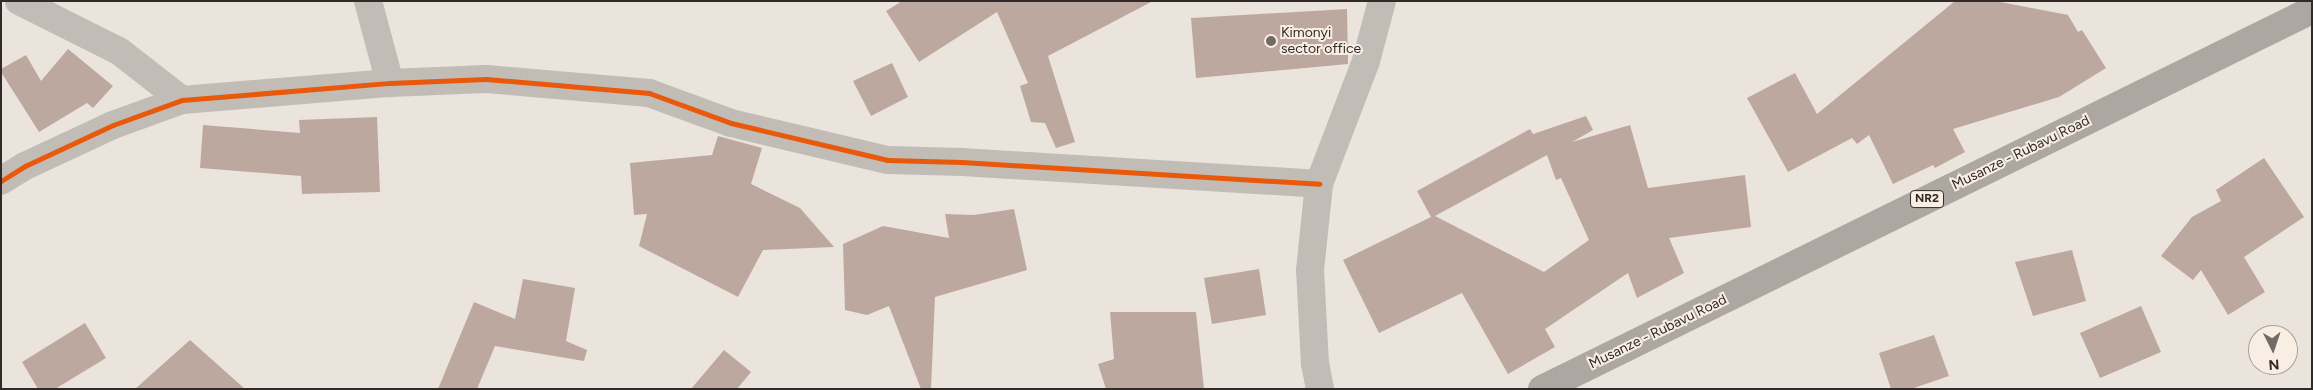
<!DOCTYPE html>
<html>
<head>
<meta charset="utf-8">
<style>
	body { margin:0 }
	#map { position:relative; width:2313px; height:390px; overflow:hidden; background:#eae4dd; font-family:Figtree,sans-serif }
	div>[style] { position:absolute }
	[style*='--x'] { left:calc(var(--x)*1px); top:calc(var(--y)*1px); width:calc(var(--w)*1px); rotate:calc(var(--a)*1deg) }
	.building>* { inset:0; background:#bda89f }
	.minor>* { height:28px; margin:-14px; padding:0 14px; transform-origin:14px; border-radius:14px; background:#c2bcb7 }
	.trunk>* { height:28px; margin:-14px; padding:0 14px; transform-origin:14px; border-radius:14px; background:#ada7a1 }
	.cycleway>* { height:5px; margin:-2.5px; padding:0 2.5px; transform-origin:2.5px; border-radius:2.5px; background:#e8590c }
	.dots>* { width:14px; height:14px; translate:-50% -50%; box-sizing:border-box; border:2px solid #f8eee4; border-radius:50% }
	span { translate:-50% -50%; white-space:nowrap; text-align:center; line-height:1.15; -webkit-text-stroke:4px #f8eee4; paint-order:stroke }
	.shield-label span { padding:1px 4px; background:#f8eee4; border:1px solid; border-radius:4px; -webkit-text-stroke-width:0 }
	.shield-label { font-size:12px; color:#322a26; font-weight:700 }
	.poi-label { font-size:14px; color:#322a26 }
	.left { translate:0 -50%; text-align:left }
	.street-label { font-size:14px; color:#322a26 }
	.frame { position:absolute; inset:0; border:2px solid #322a26; pointer-events:none }
	.north { position:absolute; left:2248px; top:325px; width:50px; height:50px; box-sizing:border-box; background:#f8eee4; border:1px solid #a9a098; border-radius:50%; rotate:176deg; font-size:14px; font-weight:700; line-height:20px; text-align:center; color:#322a26 }
	.north::after { content:''; display:block; margin:auto; width:18px; height:22px; background:#726b66; clip-path:polygon(50% 0,100% 100%,50% 72%,0 100%) }
</style>
</head>
<body>
<div id="map">
	<div class="building">
		<i style="clip-path:polygon(902px 1px,1153px 1px,1048px 56px,1075px 142px,1056px 148px,1045px 123px,1031px 122px,1020px 86px,1028px 83px,997px 12px,919px 62px,886px 11px)"></i>
		<i style="clip-path:polygon(1955px 1px,1995px 1px,2068px 15px,2078px 32px,2082px 30px,2106px 68px,2059px 97px,1953px 129px,1965px 152px,1935px 168px,1933px 165px,1893px 184px,1869px 135px,1857px 144px,1852px 138px,1788px 172px,1747px 98px,1795px 73px,1817px 114px)"></i>
		<i style="clip-path:polygon(1347px 9px,1348px 64px,1196px 78px,1191px 18px)"></i>
		<i style="clip-path:polygon(68px 49px,113px 86px,93px 108px,87px 103px,39px 132px,1px 72px,1px 69px,26px 55px,41px 81px)"></i>
		<i style="clip-path:polygon(892px 63px,908px 97px,871px 116px,853px 81px)"></i>
		<i style="clip-path:polygon(evenodd,1586px 116px,1593px 130px,1572px 142px,1630px 125px,1648px 188px,1745px 175px,1751px 227px,1669px 238px,1684px 273px,1637px 298px,1628px 273px,1545px 329px,1555px 347px,1508px 374px,1462px 293px,1379px 333px,1343px 260px,1431px 217px,1417px 191px,1530px 129px,1533px 134px,1586px 116px,1547px 155px,1556px 180px,1561px 178px,1589px 240px,1544px 272px,1435px 216px,1547px 155px)"></i>
		<i style="clip-path:polygon(377px 117px,380px 192px,302px 194px,301px 176px,200px 168px,203px 125px,300px 133px,299px 120px)"></i>
		<i style="clip-path:polygon(718px 136px,762px 148px,751px 184px,800px 208px,834px 247px,763px 250px,738px 297px,639px 246px,647px 214px,634px 215px,630px 163px,712px 155px)"></i>
		<i style="clip-path:polygon(2264px 158px,2304px 217px,2244px 257px,2265px 292px,2228px 315px,2201px 270px,2193px 280px,2161px 256px,2192px 217px,2221px 201px,2216px 190px)"></i>
		<i style="clip-path:polygon(1014px 209px,1027px 270px,935px 297px,931px 389px,921px 389px,889px 306px,867px 315px,845px 310px,843px 244px,883px 226px,949px 238px,945px 214px,974px 215px)"></i>
		<i style="clip-path:polygon(2072px 250px,2086px 301px,2033px 316px,2015px 262px)"></i>
		<i style="clip-path:polygon(1259px 269px,1266px 315px,1212px 324px,1204px 278px)"></i>
		<i style="clip-path:polygon(523px 279px,575px 288px,566px 341px,587px 350px,584px 361px,495px 346px,477px 389px,438px 389px,474px 302px,515px 319px)"></i>
		<i style="clip-path:polygon(2141px 306px,2161px 352px,2100px 378px,2080px 333px)"></i>
		<i style="clip-path:polygon(1110px 312px,1196px 312px,1204px 389px,1106px 389px,1098px 364px,1114px 359px)"></i>
		<i style="clip-path:polygon(85px 323px,106px 358px,55px 389px,38px 389px,22px 362px)"></i>
		<i style="clip-path:polygon(1934px 335px,1949px 376px,1911px 389px,1891px 389px,1879px 353px)"></i>
		<i style="clip-path:polygon(190px 340px,245px 389px,135px 389px)"></i>
		<i style="clip-path:polygon(724px 350px,751px 372px,737px 389px,691px 389px)"></i>
	</div>
	<div class="minor">
		<i style="--x:19;--y:1;--w:112;--a:26.6"></i>
		<i style="--x:119;--y:51;--w:80;--a:37.9"></i>
		<i style="--x:368;--y:1;--w:85;--a:75"></i>
		<i style="--x:1;--y:181;--w:28;--a:-32"></i>
		<i style="--x:25;--y:166;--w:97;--a:-25"></i>
		<i style="--x:113;--y:125;--w:73;--a:-19.9"></i>
		<i style="--x:182;--y:100;--w:209;--a:-4.7"></i>
		<i style="--x:390;--y:83;--w:96;--a:-2.4"></i>
		<i style="--x:486;--y:79;--w:164;--a:4.9"></i>
		<i style="--x:649;--y:93;--w:87;--a:20.1"></i>
		<i style="--x:731;--y:123;--w:161;--a:13.3"></i>
		<i style="--x:888;--y:160;--w:74;--a:1.5"></i>
		<i style="--x:962;--y:162;--w:358;--a:3.5"></i>
		<i style="--x:1320;--y:389;--w:25;--a:-101"></i>
		<i style="--x:1315;--y:364;--w:94;--a:-93"></i>
		<i style="--x:1310;--y:270;--w:86;--a:-84"></i>
		<i style="--x:1319;--y:184;--w:132;--a:-69.1"></i>
		<i style="--x:1366;--y:61;--w:62;--a:-75.1"></i>
	</div>
	<div class="trunk">
		<i style="--x:1542;--y:389;--w:858;--a:-26.21"></i>
	</div>
	<div class="cycleway">
		<i style="--x:1;--y:181;--w:28;--a:-32"></i>
		<i style="--x:25;--y:166;--w:97;--a:-25"></i>
		<i style="--x:113;--y:125;--w:73;--a:-19.9"></i>
		<i style="--x:182;--y:100;--w:209;--a:-4.7"></i>
		<i style="--x:390;--y:83;--w:96;--a:-2.4"></i>
		<i style="--x:486;--y:79;--w:164;--a:4.9"></i>
		<i style="--x:649;--y:93;--w:87;--a:20.1"></i>
		<i style="--x:731;--y:123;--w:161;--a:13.3"></i>
		<i style="--x:888;--y:160;--w:74;--a:1.5"></i>
		<i style="--x:962;--y:162;--w:358;--a:3.5"></i>
	</div>
	<div class="dots">
		<i style="left:1271px;top:41px;background:#726b66"></i>
	</div>
	<div class="shield-label">
		<span style="left:1927px;top:199px">NR2</span>
	</div>
	<div class="poi-label">
		<span class="left" style="left:1281px;top:41px">Kimonyi<br>sector office</span>
	</div>
	<div class="street-label">
		<span style="left:2021px;top:153px;rotate:-26deg">Musanze - Rubavu Road</span>
		<span style="left:1658px;top:332px;rotate:-26deg">Musanze - Rubavu Road</span>
	</div>
	<div class="frame"></div>
	<div class="north">N</div>
</div>
</body>
</html>
